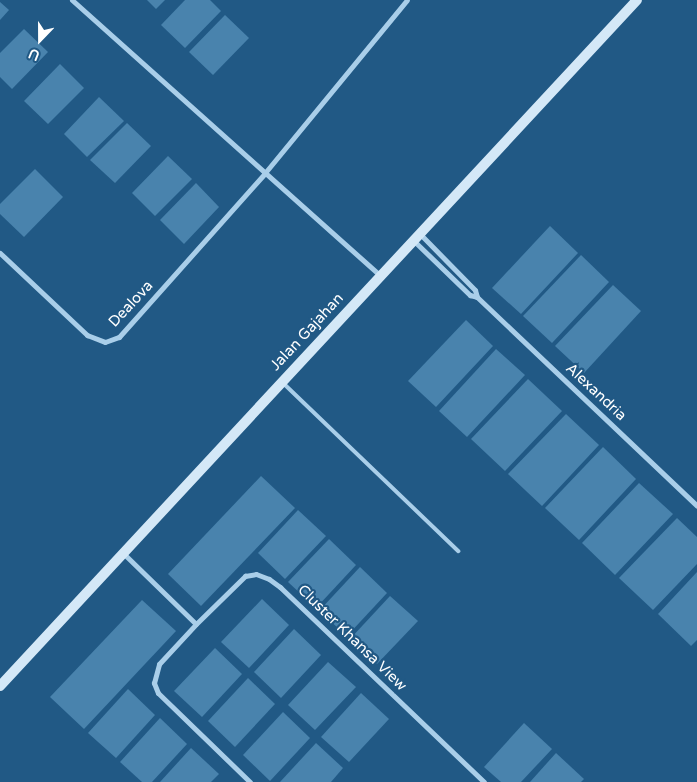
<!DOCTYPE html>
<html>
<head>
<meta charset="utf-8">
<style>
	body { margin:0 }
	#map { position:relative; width:697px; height:782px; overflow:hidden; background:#215985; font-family:"Varela Round",sans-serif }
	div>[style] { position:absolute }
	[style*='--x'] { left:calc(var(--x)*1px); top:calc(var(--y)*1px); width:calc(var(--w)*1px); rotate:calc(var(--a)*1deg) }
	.building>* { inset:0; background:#4983ad }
	.lane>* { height:4px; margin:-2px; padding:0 2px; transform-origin:2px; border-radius:2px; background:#a9cee9 }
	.street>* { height:5px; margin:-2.5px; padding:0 2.5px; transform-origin:2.5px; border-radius:2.5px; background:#a9cee9 }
	.secondary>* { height:10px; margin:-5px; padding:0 5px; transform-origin:5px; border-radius:5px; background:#d4e8f7 }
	span { translate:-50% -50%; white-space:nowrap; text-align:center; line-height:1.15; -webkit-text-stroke:4.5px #215985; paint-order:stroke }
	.street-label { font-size:15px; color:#fff }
	.north { position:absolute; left:15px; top:15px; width:50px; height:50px; -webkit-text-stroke:4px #215985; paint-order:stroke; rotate:202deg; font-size:14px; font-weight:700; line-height:20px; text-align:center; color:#fff }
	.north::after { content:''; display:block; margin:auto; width:18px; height:22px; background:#fff; clip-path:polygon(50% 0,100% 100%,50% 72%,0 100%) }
</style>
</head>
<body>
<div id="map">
	<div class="building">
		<i style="clip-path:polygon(147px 0,165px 0,156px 9px)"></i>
		<i style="clip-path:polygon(185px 0,210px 0,221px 11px,185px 48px,161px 25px)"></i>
		<i style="clip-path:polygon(0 2px,9px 10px,0 20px)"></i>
		<i style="clip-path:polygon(225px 15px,249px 38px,213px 75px,189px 52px)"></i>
		<i style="clip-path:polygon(24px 29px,48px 52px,12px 89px,0 77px,0 53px)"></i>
		<i style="clip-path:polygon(60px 64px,84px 88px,48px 124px,24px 101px)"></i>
		<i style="clip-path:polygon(99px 97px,124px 121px,87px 157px,64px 134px)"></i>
		<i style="clip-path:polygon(127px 123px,151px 146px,115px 183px,90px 160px)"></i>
		<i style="clip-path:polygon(168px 156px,192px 179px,155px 216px,132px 193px)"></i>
		<i style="clip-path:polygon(35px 169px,63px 197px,24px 237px,0 214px,0 204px)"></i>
		<i style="clip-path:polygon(196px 183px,219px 207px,184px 244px,160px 220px)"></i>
		<i style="clip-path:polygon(550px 226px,578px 253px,521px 314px,492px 288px)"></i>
		<i style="clip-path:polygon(581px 255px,609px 282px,552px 343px,523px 316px)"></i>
		<i style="clip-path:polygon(613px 285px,641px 311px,584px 373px,555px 346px)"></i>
		<i style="clip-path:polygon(466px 320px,493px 346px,436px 407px,408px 381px)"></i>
		<i style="clip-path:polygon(496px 349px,525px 375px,467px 437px,439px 411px)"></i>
		<i style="clip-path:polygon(528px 379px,562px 411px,505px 471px,471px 439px)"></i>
		<i style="clip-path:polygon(566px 414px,599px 445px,542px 506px,508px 474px)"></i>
		<i style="clip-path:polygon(603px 447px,636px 479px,579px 540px,545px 508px)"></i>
		<i style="clip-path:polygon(261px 476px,295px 508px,201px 606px,168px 574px)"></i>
		<i style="clip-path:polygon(639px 483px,673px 514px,615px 575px,582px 543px)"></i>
		<i style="clip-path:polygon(298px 510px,326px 536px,285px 579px,258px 553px)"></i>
		<i style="clip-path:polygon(677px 518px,697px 537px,697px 564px,653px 610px,619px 578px)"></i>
		<i style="clip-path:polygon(329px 539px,356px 565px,316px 608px,288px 582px)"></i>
		<i style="clip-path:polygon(360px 567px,387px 593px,347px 636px,319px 611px)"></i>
		<i style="clip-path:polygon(697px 572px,697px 640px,691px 646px,658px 614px)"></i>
		<i style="clip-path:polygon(390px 596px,418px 621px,377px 664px,350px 639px)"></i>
		<i style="clip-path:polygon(262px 599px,289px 625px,249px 668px,221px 642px)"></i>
		<i style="clip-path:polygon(142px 600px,176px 631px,84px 729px,50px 697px)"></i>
		<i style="clip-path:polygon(294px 629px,321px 655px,281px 698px,254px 672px)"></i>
		<i style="clip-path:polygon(215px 648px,242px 674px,202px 717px,174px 691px)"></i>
		<i style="clip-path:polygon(328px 662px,356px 687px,315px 730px,288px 705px)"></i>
		<i style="clip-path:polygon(248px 678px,275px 704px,235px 747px,208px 721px)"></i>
		<i style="clip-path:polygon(128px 689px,155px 715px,116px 758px,88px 733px)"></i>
		<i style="clip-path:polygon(361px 693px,389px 719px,349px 762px,321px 737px)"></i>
		<i style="clip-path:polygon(283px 712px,310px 738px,270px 781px,243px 755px)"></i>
		<i style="clip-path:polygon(160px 718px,187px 744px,152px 782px,142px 782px,120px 762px)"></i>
		<i style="clip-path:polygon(524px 723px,552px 749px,521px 782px,501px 782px,484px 767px)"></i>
		<i style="clip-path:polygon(316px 743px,343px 768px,331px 782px,280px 782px)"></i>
		<i style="clip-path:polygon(191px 748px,219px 774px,211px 782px,160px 782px)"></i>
		<i style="clip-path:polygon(556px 753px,584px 779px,581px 782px,530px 782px)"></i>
	</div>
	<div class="lane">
		<i style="--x:283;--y:383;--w:243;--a:43.8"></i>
	</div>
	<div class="street">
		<i style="--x:72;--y:0;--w:414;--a:41.8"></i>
		<i style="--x:414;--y:241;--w:78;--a:44"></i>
		<i style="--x:470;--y:295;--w:7;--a:16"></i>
		<i style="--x:477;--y:297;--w:7;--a:-106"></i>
		<i style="--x:475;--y:290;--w:78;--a:-134.5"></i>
		<i style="--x:0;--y:253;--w:120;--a:43.3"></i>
		<i style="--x:87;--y:335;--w:19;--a:21"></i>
		<i style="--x:105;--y:342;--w:15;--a:-20"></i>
		<i style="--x:119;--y:337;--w:218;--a:-48.3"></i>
		<i style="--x:264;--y:174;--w:225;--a:-50.6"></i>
		<i style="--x:477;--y:297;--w:303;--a:43.5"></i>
		<i style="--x:124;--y:554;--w:100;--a:44.2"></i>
		<i style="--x:250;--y:782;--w:128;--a:-135.9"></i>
		<i style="--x:158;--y:693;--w:11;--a:-112"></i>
		<i style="--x:154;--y:683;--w:20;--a:-75"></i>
		<i style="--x:159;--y:664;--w:54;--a:-47.2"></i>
		<i style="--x:196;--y:624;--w:69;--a:-44.4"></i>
		<i style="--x:245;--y:576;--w:11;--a:-10"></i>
		<i style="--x:256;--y:574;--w:14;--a:21"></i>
		<i style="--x:269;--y:579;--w:14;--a:36"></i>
		<i style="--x:280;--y:587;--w:282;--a:43.7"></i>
	</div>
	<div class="secondary">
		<i style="--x:0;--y:686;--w:936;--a:-47.12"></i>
	</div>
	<div class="street-label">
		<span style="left:131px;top:304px;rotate:-47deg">Dealova</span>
		<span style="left:307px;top:332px;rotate:-47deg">Jalan Gajahan</span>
		<span style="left:596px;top:392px;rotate:43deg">Alexandria</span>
		<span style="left:352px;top:638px;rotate:44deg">Cluster Khansa View</span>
	</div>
	<div class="north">U</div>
</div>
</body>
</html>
